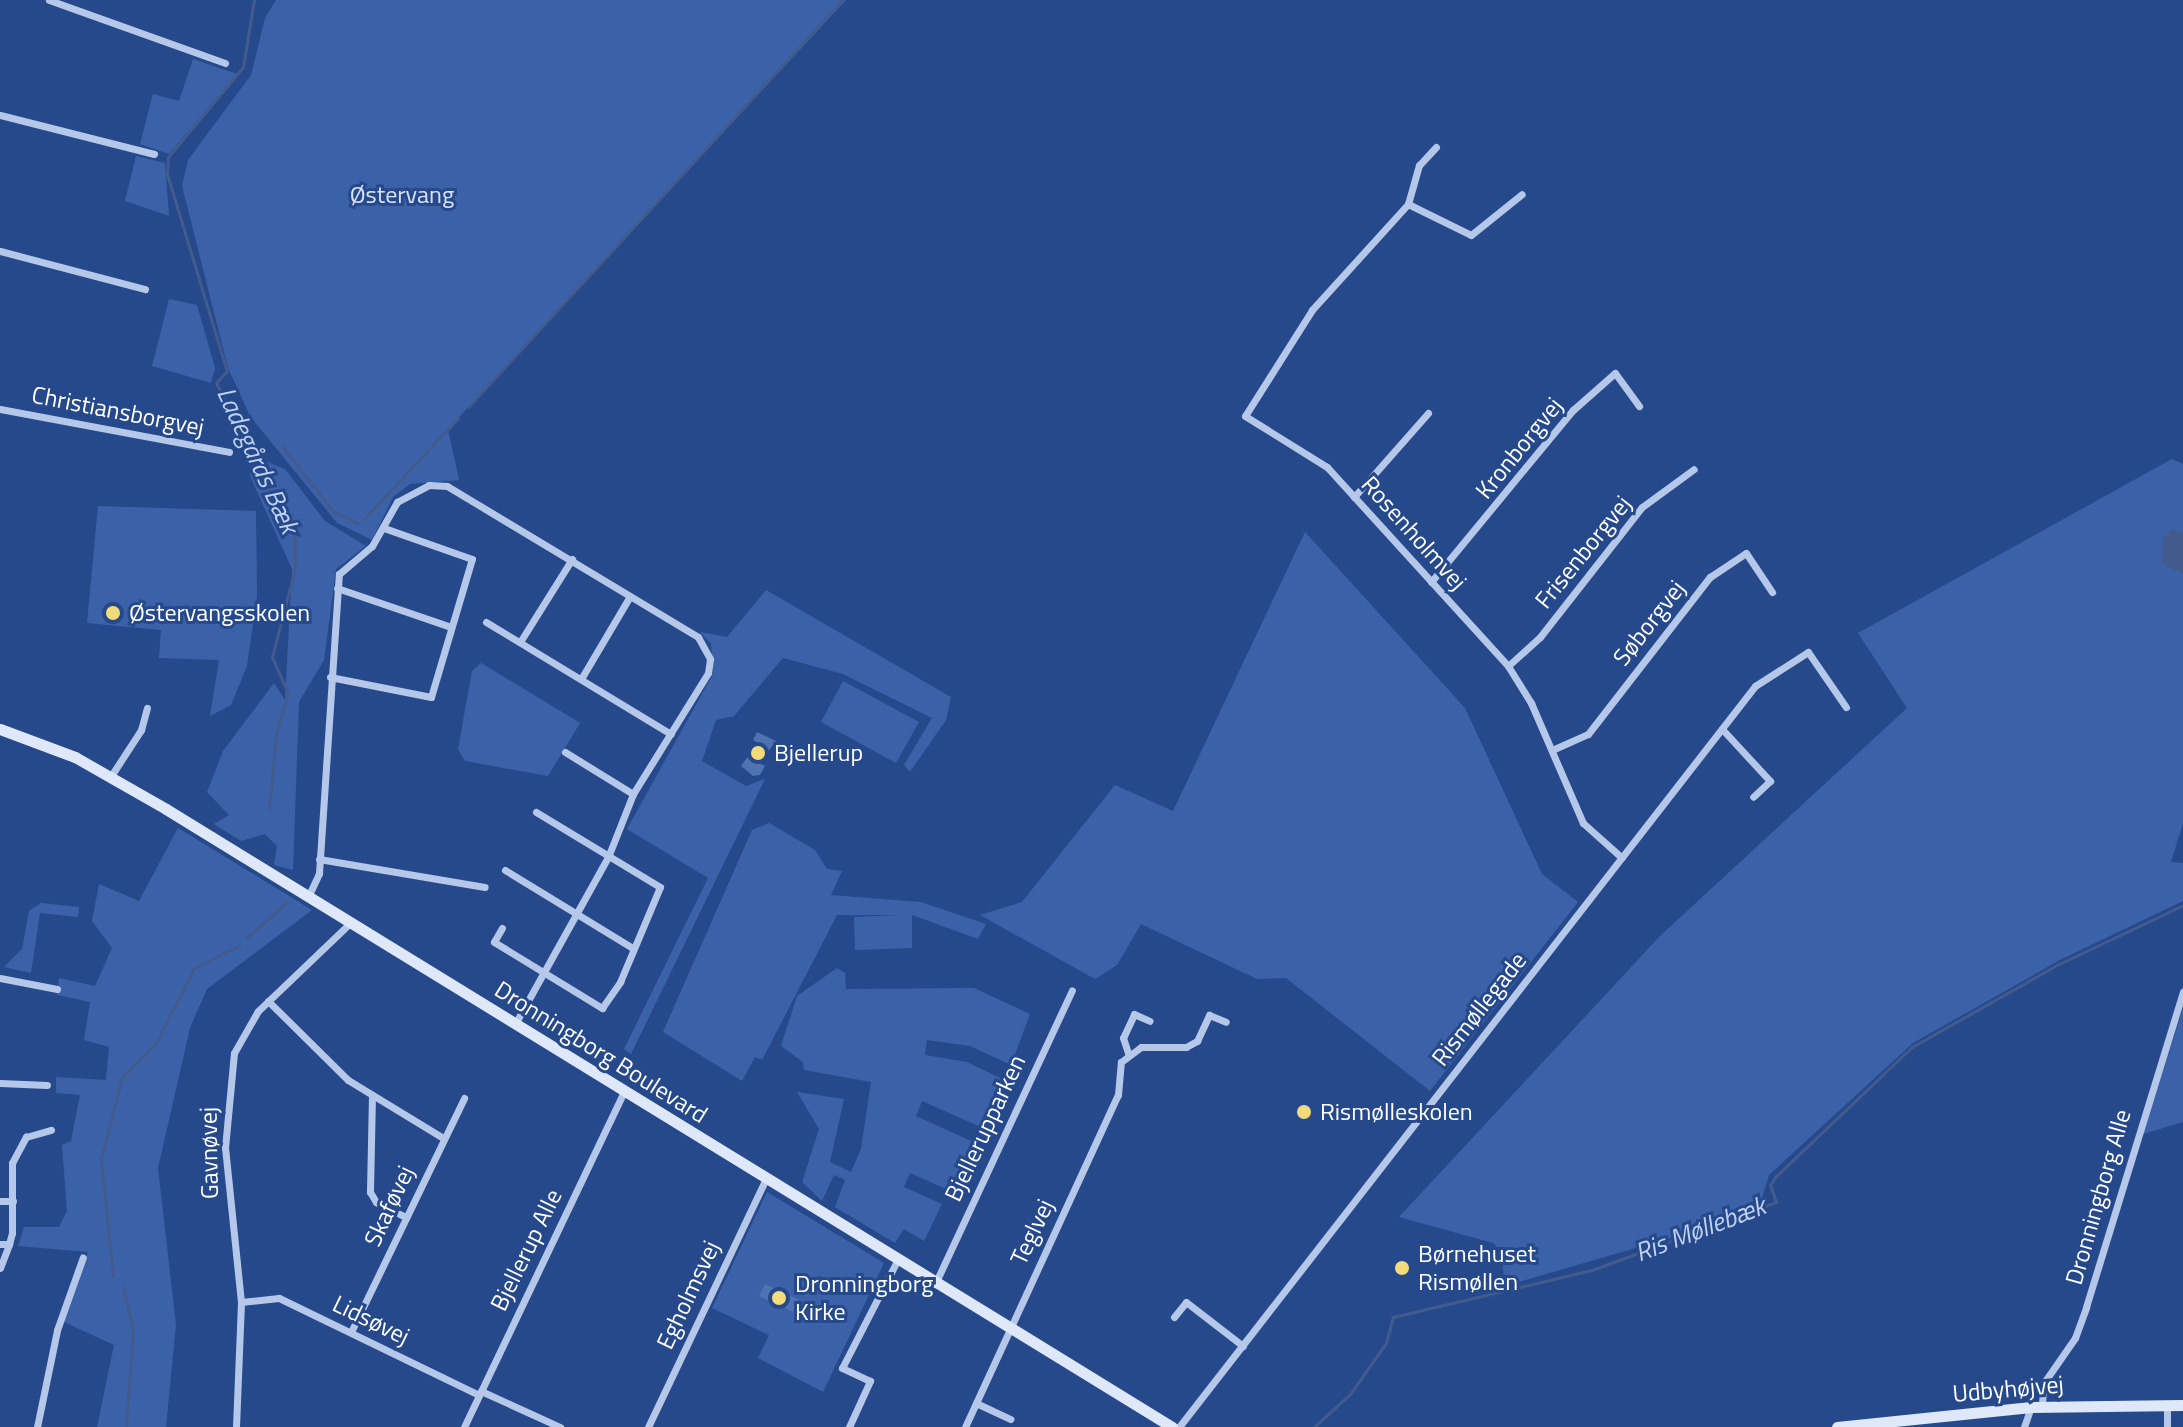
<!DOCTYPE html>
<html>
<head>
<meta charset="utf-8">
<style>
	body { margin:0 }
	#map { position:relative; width:2183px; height:1427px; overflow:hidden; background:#26498c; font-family:"Titillium Web",sans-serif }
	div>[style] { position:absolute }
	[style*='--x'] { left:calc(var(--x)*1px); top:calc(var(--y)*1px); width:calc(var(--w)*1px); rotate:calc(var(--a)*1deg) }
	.green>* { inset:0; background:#3b62a8 }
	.water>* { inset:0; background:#435b8c }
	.stream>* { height:3px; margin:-1.5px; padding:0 1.5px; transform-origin:1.5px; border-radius:1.5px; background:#435b8c }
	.building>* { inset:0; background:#4f72b2 }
	.street>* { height:7px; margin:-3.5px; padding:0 3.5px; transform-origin:3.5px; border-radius:3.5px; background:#b5c8ea }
	.secondary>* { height:11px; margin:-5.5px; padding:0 5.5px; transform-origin:5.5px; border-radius:5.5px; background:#dfe8f8 }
	.dots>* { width:22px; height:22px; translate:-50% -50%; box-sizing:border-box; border:4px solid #26498c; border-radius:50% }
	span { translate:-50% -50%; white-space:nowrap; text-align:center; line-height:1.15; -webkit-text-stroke:6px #26498c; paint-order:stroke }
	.park-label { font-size:24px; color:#d9e4f8 }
	.street-label { font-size:24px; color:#fff }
	.poi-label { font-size:24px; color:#fff }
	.left { translate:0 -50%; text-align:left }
	.water-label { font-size:26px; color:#c0d2f1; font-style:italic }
</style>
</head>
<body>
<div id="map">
	<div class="green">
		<i style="clip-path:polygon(276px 0,846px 0,448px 429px,459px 480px,410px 484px,393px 497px,372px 540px,337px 523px,250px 416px,228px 368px,182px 186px,188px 160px,251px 75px,265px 18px)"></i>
		<i style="clip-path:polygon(193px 59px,237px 74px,169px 154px,140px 144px,153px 94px,179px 101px)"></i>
		<i style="clip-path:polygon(136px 156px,165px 163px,169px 216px,125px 201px)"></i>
		<i style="clip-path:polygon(169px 299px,197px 305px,215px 368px,211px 383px,152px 366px)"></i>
		<i style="clip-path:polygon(2172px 459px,2183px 464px,2183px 823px,2171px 862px,2183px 863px,2183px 901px,2060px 960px,1913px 1043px,1769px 1175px,1762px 1198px,1670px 1238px,1505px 1286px,1501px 1251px,1493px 1243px,1399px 1217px,1660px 936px,1907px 708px,1858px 633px)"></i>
		<i style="clip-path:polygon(262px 460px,285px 469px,325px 521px,366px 546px,336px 569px,324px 660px,299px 702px,293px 870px,274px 865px,277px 846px,265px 834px,241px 841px,214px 824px,229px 815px,207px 792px,223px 751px,274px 683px,285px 700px,292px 569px,250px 476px,251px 463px)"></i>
		<i style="clip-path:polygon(98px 506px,256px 511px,257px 596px,247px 666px,231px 705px,210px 716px,219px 660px,159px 658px,161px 630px,87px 623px)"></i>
		<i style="clip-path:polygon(1305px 532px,1465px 708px,1542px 874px,1578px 902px,1430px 1091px,1286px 978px,1257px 979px,1141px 924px,1117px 965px,1095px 979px,980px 915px,1022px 902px,1115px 785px,1173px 811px)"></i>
		<i style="clip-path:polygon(766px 590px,951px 697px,946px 720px,910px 772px,904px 765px,932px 718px,843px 674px,783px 658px,734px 716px,716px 720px,702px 761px,746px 786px,765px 779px,631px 1054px,624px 1049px,708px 878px,627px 829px,713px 674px,711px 644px,700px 632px,727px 637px)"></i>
		<i style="clip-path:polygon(481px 663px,580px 723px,548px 776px,465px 761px,458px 749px,472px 671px)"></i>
		<i style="clip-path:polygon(843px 681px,919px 722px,896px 763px,821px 722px)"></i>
		<i style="clip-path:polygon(769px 823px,815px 850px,827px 869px,842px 871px,831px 895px,921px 902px,986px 924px,978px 939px,912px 915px,912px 948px,855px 950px,854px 917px,901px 915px,837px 915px,762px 1060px,755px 1057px,742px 1081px,663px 1032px,752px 830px)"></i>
		<i style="clip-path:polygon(178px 828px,312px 910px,207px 989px,190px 1028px,158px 1168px,176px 1325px,166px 1427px,97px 1427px,114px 1345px,64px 1322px,88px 1252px,18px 1246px,24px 1227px,59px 1227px,67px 1211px,62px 1145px,71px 1141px,80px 1095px,56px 1093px,56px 1077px,106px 1080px,109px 1047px,84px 1040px,90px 1002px,57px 995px,59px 978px,95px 986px,112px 948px,92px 921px,99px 884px,139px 901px)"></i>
		<i style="clip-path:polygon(41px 903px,79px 907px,78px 917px,40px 913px,31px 973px,4px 967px,22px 949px,29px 911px)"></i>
		<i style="clip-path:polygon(837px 968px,845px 973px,846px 989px,974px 988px,1030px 1014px,1011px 1065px,970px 1046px,927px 1040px,925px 1055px,967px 1062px,1000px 1078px,983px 1128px,922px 1101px,916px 1116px,971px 1141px,953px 1192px,910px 1173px,904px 1187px,942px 1204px,924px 1241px,904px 1229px,895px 1243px,835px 1207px,845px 1180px,834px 1175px,822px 1201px,802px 1182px,819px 1129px,797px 1092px,844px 1099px,830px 1162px,851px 1172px,861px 1149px,871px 1082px,804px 1070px,803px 1062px,781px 1046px,797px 996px)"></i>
		<i style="clip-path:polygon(2183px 1009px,2183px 1122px,2143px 1134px)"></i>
		<i style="clip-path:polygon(767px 1192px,884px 1263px,823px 1392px,758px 1358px,769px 1335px,712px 1308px)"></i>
	</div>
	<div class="water">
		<i style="clip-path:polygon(2172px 529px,2183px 533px,2183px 574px,2162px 564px,2163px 538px)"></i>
	</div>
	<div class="stream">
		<i style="--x:254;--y:0;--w:68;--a:99.3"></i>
		<i style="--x:243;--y:67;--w:117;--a:129.8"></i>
		<i style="--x:168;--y:157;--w:17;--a:93"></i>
		<i style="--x:167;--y:174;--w:206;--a:73.1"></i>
		<i style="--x:227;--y:371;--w:16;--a:133"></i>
		<i style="--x:216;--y:383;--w:175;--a:63.1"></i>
		<i style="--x:295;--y:539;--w:29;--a:90"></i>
		<i style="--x:295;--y:568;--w:92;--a:104.5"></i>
		<i style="--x:272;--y:657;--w:39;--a:66"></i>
		<i style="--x:288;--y:693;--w:43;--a:106.3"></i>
		<i style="--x:276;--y:734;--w:75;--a:95.3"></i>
		<i style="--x:468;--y:407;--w:553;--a:-47.42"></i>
		<i style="--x:282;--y:446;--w:83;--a:51.9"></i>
		<i style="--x:333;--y:511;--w:27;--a:27"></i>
		<i style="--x:364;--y:519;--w:138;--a:-47.1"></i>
		<i style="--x:246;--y:938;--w:53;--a:-41.2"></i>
		<i style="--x:113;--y:1276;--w:118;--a:-95.9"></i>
		<i style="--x:101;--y:1159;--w:85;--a:-75.6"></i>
		<i style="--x:122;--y:1077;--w:48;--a:-45"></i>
		<i style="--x:156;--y:1043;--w:84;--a:-63.1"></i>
		<i style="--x:194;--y:968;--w:51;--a:-26.6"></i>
		<i style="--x:123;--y:1287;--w:45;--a:77.2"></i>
		<i style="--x:133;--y:1331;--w:96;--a:94.2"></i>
		<i style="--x:1314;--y:1427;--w:49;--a:-42.5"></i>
		<i style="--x:1350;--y:1394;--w:62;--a:-54.8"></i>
		<i style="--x:1386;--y:1343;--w:27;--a:-75"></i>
		<i style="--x:1393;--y:1317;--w:204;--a:-13.3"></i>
		<i style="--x:1592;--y:1270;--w:196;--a:-20.3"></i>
		<i style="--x:1776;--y:1202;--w:18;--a:-109"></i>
		<i style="--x:1770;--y:1185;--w:11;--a:-56"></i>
		<i style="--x:1776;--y:1176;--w:187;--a:-43.5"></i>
		<i style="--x:1912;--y:1047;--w:169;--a:-29.5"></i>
		<i style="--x:2059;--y:964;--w:137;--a:-25.4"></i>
	</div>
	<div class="building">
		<i style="clip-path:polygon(757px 732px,776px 741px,759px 763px,765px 766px,760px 775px,753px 776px,741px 766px,758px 743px,753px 740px)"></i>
		<i style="clip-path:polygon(765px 1284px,799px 1300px,793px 1312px,759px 1296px)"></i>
	</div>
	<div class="street">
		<i style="--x:49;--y:0;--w:187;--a:19.7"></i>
		<i style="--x:0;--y:115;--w:159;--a:14.2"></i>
		<i style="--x:1436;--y:147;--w:25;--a:133"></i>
		<i style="--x:1419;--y:165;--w:41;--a:105.8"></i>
		<i style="--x:1408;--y:204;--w:143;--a:132.2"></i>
		<i style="--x:1312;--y:310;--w:125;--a:122.3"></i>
		<i style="--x:1245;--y:416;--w:97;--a:31.9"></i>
		<i style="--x:1327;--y:467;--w:269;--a:47.7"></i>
		<i style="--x:1508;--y:666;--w:44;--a:58.1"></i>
		<i style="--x:1531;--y:703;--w:131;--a:66.6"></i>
		<i style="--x:1583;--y:823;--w:52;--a:41.9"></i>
		<i style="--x:1408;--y:204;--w:70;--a:26.2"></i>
		<i style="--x:1471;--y:235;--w:65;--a:-38.8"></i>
		<i style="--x:0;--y:251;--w:150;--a:14.7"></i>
		<i style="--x:0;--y:409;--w:233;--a:10.6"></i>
		<i style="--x:1354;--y:497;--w:112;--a:-48.6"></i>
		<i style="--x:1431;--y:582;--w:223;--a:-50.5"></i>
		<i style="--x:1573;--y:410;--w:56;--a:-41.4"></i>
		<i style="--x:1615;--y:373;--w:41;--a:54"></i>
		<i style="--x:337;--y:588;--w:117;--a:18.9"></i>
		<i style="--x:486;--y:622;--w:216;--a:31.2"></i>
		<i style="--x:520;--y:642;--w:98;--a:-57.9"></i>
		<i style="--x:1508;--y:666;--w:43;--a:-42.2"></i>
		<i style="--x:1540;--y:637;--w:165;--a:-51.9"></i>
		<i style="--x:1642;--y:507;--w:64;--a:-36.2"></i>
		<i style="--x:330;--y:677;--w:103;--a:11.2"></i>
		<i style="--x:431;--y:697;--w:144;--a:-73.5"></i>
		<i style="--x:472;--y:559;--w:93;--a:-160.6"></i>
		<i style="--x:581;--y:679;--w:96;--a:-59.4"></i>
		<i style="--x:1722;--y:729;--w:71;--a:47.3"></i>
		<i style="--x:1770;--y:781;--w:23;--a:137"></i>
		<i style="--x:1552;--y:750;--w:39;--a:-24"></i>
		<i style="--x:1588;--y:734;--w:199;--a:-52.2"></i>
		<i style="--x:1710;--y:577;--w:43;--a:-33.7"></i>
		<i style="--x:1746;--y:553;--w:47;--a:56.3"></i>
		<i style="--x:565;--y:752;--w:80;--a:31.7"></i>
		<i style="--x:111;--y:776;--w:55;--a:-56.9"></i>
		<i style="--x:141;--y:730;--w:23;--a:-75"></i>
		<i style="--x:319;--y:859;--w:168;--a:9.6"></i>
		<i style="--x:505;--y:870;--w:150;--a:31.4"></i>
		<i style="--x:308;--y:897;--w:26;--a:-65"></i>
		<i style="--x:319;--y:873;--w:300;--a:-86.2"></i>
		<i style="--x:339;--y:574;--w:43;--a:-40.3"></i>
		<i style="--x:372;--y:546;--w:51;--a:-60.4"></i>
		<i style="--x:397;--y:502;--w:36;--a:-28"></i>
		<i style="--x:429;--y:485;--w:18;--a:3"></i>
		<i style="--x:447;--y:486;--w:293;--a:31"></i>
		<i style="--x:698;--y:637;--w:25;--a:61"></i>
		<i style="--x:710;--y:659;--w:14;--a:98"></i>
		<i style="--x:708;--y:673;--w:142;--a:121.8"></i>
		<i style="--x:633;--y:794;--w:68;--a:111.6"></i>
		<i style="--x:608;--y:857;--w:191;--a:119.1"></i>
		<i style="--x:502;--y:928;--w:16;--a:120"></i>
		<i style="--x:494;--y:942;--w:127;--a:31.4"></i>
		<i style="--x:602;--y:1008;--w:32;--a:-55"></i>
		<i style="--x:620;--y:982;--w:103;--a:-67.2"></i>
		<i style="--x:660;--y:887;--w:145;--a:-148.8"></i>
		<i style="--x:0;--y:978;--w:58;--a:10.9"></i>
		<i style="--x:268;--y:1001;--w:112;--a:44.6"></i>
		<i style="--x:348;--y:1080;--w:111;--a:31.4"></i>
		<i style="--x:1128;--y:1053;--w:16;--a:-108"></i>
		<i style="--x:1123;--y:1038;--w:26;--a:-65"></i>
		<i style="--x:1134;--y:1014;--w:17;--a:24"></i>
		<i style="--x:0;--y:1083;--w:47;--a:2.4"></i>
		<i style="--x:372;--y:1095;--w:97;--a:91.2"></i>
		<i style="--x:370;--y:1192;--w:12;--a:59"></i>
		<i style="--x:376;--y:1202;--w:34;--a:27"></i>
		<i style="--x:0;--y:1201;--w:13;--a:0"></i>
		<i style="--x:0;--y:1244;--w:9;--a:0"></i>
		<i style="--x:9;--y:1244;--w:11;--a:-75"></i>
		<i style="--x:12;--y:1233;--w:70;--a:-90"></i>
		<i style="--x:12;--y:1163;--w:30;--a:-62"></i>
		<i style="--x:26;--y:1137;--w:26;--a:-16"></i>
		<i style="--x:0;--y:1268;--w:26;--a:-69"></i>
		<i style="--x:935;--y:1284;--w:324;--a:-65"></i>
		<i style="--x:241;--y:1302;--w:38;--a:-6"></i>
		<i style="--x:279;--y:1298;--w:222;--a:25.9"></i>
		<i style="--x:1174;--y:1317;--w:19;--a:-51"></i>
		<i style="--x:1186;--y:1302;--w:72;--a:37.7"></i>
		<i style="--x:351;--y:1332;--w:260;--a:-64.2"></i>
		<i style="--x:481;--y:1391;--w:87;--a:24.5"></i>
		<i style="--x:976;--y:1403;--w:38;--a:25"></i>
		<i style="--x:2042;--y:1406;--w:22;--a:-87"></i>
		<i style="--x:2043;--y:1384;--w:56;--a:-55.2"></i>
		<i style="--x:2075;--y:1338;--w:33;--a:-70"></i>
		<i style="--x:2086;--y:1307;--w:330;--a:-72.9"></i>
		<i style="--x:37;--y:1427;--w:99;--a:-78.3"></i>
		<i style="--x:57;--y:1330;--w:77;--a:-70.4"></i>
		<i style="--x:236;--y:1427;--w:125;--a:-87.7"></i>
		<i style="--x:241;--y:1302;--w:155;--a:-95.9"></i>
		<i style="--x:225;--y:1148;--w:95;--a:-84.6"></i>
		<i style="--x:234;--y:1053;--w:48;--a:-60.3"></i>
		<i style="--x:258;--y:1011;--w:127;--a:-43.7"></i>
		<i style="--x:464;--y:1427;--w:373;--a:-64.5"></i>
		<i style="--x:648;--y:1427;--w:272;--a:-64.6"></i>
		<i style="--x:849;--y:1427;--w:51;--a:-65.5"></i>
		<i style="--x:870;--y:1381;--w:31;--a:-155"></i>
		<i style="--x:842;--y:1368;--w:120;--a:-62.8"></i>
		<i style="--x:965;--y:1427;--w:366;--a:-65.3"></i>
		<i style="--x:1118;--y:1095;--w:33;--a:-85"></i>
		<i style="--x:1121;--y:1062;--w:25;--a:-37"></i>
		<i style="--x:1141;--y:1047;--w:45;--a:0"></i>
		<i style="--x:1186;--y:1047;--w:13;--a:-29"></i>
		<i style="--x:1197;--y:1041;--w:29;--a:-65"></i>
		<i style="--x:1209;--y:1015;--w:18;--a:22"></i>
		<i style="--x:1179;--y:1427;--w:939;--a:-52.14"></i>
		<i style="--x:1755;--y:686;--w:63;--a:-32.7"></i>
		<i style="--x:1808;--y:652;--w:67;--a:55.4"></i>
		<i style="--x:2024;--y:1427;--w:21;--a:-71"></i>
		<i style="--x:2167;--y:1427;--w:22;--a:-90"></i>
	</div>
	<div class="secondary">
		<i style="--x:0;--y:729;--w:80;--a:20.5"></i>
		<i style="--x:75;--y:757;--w:105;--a:29.7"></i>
		<i style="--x:166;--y:809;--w:1181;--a:31.56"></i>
		<i style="--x:1837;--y:1427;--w:195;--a:-5.9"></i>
		<i style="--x:2031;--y:1407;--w:152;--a:-0.8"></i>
	</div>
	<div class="dots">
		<i style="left:113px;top:613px;background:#f3db7a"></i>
		<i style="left:758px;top:753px;background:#f3db7a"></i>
		<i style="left:1304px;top:1112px;background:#f3db7a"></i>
		<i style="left:1402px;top:1268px;background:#f3db7a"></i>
		<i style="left:779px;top:1298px;background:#f3db7a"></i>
	</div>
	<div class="park-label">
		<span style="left:402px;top:195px">Østervang</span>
	</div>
	<div class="street-label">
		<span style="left:118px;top:411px;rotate:11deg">Christiansborgvej</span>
		<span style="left:1519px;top:448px;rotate:-51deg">Kronborgvej</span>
		<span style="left:1414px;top:533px;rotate:48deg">Rosenholmvej</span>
		<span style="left:1583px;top:552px;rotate:-51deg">Frisenborgvej</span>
		<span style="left:1649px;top:623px;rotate:-52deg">Søborgvej</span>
		<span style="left:1479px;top:1009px;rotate:-52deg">Rismøllegade</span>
		<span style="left:601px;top:1052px;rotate:32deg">Dronningborg Boulevard</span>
		<span style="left:985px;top:1128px;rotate:-65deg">Bjellerupparken</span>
		<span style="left:209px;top:1153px;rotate:-91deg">Gavnøvej</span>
		<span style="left:2098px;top:1197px;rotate:-74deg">Dronningborg Alle</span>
		<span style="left:389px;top:1206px;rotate:-65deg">Skaføvej</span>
		<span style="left:1032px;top:1232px;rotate:-65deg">Teglvej</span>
		<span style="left:526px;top:1250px;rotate:-64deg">Bjellerup Alle</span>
		<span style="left:688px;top:1295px;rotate:-65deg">Egholmsvej</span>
		<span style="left:371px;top:1320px;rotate:26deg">Lidsøvej</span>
		<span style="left:2008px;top:1389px;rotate:-5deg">Udbyhøjvej</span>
	</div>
	<div class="poi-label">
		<span class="left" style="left:129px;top:613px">Østervangsskolen</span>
		<span class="left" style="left:774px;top:753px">Bjellerup</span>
		<span class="left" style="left:1320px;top:1112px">Rismølleskolen</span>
		<span class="left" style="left:1418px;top:1268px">Børnehuset<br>Rismøllen</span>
		<span class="left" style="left:795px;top:1298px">Dronningborg<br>Kirke</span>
	</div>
	<div class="water-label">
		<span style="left:258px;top:460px;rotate:65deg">Ladegårds Bæk</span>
		<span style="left:1700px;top:1229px;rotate:-21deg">Ris Møllebæk</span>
	</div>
</div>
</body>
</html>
